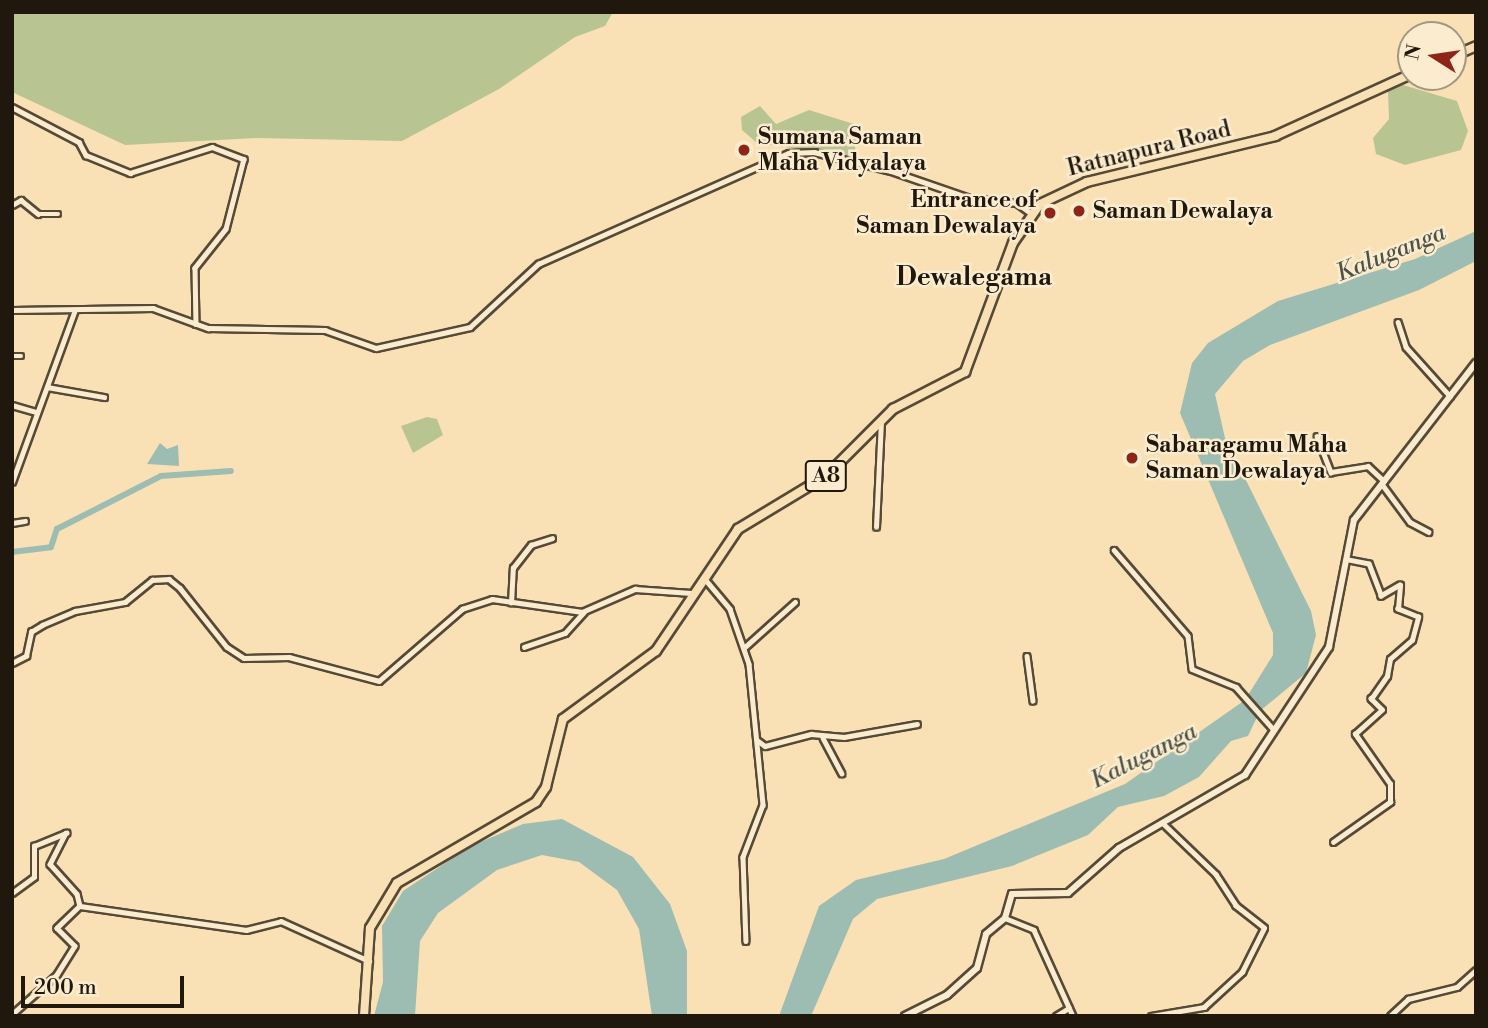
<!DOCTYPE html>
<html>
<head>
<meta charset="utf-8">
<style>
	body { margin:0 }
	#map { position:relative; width:1488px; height:1028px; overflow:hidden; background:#f9e1b5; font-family:"Libre Bodoni",serif }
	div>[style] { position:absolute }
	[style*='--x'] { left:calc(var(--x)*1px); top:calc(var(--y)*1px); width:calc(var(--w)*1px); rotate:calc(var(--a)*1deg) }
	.green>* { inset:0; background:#b8c492 }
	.water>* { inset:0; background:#9ebdb2 }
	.canal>* { height:6px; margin:-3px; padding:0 3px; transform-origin:3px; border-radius:3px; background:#9ebdb2 }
	.roads { filter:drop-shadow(2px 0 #564a37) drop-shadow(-2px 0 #564a37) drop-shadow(0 2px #564a37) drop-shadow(0 -2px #564a37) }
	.minor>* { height:4.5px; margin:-2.25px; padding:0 2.25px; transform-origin:2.25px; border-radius:2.25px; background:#fbeccf }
	.tertiary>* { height:6px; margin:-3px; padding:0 3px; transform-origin:3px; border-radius:3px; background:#fbeccf }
	.trunk>* { height:8px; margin:-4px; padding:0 4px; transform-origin:4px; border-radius:4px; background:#f9e1b5 }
	.dots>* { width:19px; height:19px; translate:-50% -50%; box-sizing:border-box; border:4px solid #fbeccf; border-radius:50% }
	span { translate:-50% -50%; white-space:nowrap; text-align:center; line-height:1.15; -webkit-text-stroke:5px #fbeccf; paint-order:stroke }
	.shield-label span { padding:2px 5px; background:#fbeccf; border:2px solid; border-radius:5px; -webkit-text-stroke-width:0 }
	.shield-label { font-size:21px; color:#20180d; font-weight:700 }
	.poi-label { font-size:23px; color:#20180d; font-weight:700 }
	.left { translate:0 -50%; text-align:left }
	.right { translate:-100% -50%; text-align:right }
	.street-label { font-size:23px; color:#20180d }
	.water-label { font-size:24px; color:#4c5247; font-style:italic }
	.quarter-label { font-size:26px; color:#20180d; font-weight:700 }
	.frame { position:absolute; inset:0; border:14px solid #20180d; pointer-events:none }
	.north { position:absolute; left:1397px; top:21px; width:70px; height:70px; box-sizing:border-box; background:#fbeccf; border:2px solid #a39781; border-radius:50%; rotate:282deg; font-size:19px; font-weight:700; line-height:28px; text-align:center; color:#20180d }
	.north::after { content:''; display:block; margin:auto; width:24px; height:32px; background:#8f2418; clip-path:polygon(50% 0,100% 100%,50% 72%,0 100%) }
	.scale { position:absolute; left:21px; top:976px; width:163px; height:32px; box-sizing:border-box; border:4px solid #20180d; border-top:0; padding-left:9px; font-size:21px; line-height:24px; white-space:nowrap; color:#20180d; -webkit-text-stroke:5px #fbeccf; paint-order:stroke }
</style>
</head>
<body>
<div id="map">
	<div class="green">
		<i style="clip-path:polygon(12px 12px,613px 12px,605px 26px,575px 37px,499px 89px,402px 141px,257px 138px,125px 145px,12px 92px)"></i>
		<i style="clip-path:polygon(1403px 85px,1457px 101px,1468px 131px,1461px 150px,1405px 165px,1376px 154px,1373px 138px,1389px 119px,1388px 91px)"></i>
		<i style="clip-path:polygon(760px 106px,776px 124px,809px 110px,857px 125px,855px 150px,848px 156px,757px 143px,742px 130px,741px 117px)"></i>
		<i style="clip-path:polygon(427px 417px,437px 419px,443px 435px,413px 453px,401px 426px)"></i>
	</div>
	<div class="water">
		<i style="clip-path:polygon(1476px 231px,1476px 261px,1419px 290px,1270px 345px,1243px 361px,1215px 394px,1225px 438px,1311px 611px,1316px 635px,1306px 673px,1260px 711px,1248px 736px,1231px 741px,1199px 777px,1164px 796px,1118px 807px,1088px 835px,1012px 866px,877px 899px,853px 919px,811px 1016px,779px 1016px,819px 906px,856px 880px,944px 859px,1125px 784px,1245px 700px,1273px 655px,1273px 633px,1180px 413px,1192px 363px,1208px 343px,1278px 301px,1415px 259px)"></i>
		<i style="clip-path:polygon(160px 443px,167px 449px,178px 445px,179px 466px,147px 464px)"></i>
		<i style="clip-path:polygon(562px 819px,633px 857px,670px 904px,687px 951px,687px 1016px,652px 1016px,639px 929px,617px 890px,579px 862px,542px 855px,497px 870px,438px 913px,420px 941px,415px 1016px,374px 1016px,383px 982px,382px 926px,403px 891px,471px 846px,523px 824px)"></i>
	</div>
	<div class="canal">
		<i style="--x:12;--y:552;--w:39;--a:-7"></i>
		<i style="--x:51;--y:547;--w:19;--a:-72"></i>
		<i style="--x:57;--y:529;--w:117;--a:-27"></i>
		<i style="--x:161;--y:476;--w:70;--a:-4.1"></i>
	</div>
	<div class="roads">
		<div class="minor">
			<i style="--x:12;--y:107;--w:76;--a:27.6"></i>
			<i style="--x:79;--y:142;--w:15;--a:62"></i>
			<i style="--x:86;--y:155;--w:48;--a:22.2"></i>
			<i style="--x:130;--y:173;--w:86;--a:-17.6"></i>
			<i style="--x:212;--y:147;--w:34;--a:21"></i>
			<i style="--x:244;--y:159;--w:72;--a:104.4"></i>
			<i style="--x:226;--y:229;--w:50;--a:128.5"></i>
			<i style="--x:195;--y:268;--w:56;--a:89"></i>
			<i style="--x:12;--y:205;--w:10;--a:-29"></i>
			<i style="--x:21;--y:200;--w:22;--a:39"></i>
			<i style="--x:38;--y:214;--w:20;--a:0"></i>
			<i style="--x:12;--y:310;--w:141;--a:-0.8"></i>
			<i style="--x:153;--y:308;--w:59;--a:20"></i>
			<i style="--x:208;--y:328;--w:117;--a:1"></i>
			<i style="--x:325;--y:330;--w:54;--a:19.4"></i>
			<i style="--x:376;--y:348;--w:96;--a:-12.6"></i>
			<i style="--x:470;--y:327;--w:93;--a:-42.8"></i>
			<i style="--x:538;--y:264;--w:274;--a:-23.9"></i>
			<i style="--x:789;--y:153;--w:25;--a:-2"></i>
			<i style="--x:814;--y:152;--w:79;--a:13.9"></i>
			<i style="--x:891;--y:171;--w:83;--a:18.9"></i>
			<i style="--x:970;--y:198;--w:47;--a:6.1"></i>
			<i style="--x:1017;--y:203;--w:17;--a:36"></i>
			<i style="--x:1398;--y:322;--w:26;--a:72"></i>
			<i style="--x:1406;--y:347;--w:66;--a:48.1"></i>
			<i style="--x:12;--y:356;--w:9;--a:0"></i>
			<i style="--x:47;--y:387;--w:58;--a:10"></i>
			<i style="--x:12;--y:405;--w:26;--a:16"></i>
			<i style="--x:1317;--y:436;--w:39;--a:69"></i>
			<i style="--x:1331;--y:472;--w:37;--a:-9"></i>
			<i style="--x:1368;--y:466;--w:22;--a:43"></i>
			<i style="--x:12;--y:482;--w:183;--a:-69.9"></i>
			<i style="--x:1382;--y:484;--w:47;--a:53.6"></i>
			<i style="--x:1410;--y:522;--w:21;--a:28"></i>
			<i style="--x:12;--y:523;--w:13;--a:-9"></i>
			<i style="--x:876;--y:527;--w:106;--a:-87.3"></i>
			<i style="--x:1114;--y:550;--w:113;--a:49.3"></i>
			<i style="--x:1188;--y:636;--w:33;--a:83"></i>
			<i style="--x:1192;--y:669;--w:48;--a:22.2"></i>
			<i style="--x:1236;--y:687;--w:57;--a:48.5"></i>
			<i style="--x:705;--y:579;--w:39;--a:50"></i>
			<i style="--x:730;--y:609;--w:58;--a:70.9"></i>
			<i style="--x:749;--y:664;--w:142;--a:84.3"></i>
			<i style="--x:763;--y:805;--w:56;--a:111"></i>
			<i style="--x:743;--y:857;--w:84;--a:88"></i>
			<i style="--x:511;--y:603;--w:35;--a:-87"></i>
			<i style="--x:513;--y:568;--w:29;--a:-52"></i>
			<i style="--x:531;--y:545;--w:22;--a:-18"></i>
			<i style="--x:524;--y:647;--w:43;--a:-18.9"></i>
			<i style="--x:565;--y:633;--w:28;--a:-48"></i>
			<i style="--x:745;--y:647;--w:67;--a:-42"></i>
			<i style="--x:1027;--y:656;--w:45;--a:82.4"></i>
			<i style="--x:12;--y:663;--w:16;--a:-27"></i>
			<i style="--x:26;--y:656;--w:25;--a:-78"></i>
			<i style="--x:31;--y:632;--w:13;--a:-32"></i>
			<i style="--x:42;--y:625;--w:36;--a:-23"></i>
			<i style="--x:75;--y:611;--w:51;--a:-10.2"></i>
			<i style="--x:125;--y:602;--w:35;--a:-39"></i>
			<i style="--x:152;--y:580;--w:17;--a:-3"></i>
			<i style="--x:169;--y:579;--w:14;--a:39"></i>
			<i style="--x:180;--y:588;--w:75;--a:51.5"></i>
			<i style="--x:227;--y:647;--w:20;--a:33"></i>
			<i style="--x:244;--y:658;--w:45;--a:-1.3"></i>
			<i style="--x:289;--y:657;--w:93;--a:14.9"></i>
			<i style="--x:379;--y:681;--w:110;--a:-40.9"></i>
			<i style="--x:462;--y:609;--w:32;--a:-18"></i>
			<i style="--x:492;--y:599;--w:91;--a:8.2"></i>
			<i style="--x:582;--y:612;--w:58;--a:-23.5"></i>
			<i style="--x:635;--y:589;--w:56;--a:4.1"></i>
			<i style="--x:823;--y:738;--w:40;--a:62"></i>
			<i style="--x:757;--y:740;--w:10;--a:37"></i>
			<i style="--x:765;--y:746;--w:48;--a:-14.6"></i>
			<i style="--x:811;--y:734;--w:33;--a:5"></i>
			<i style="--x:844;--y:737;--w:74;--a:-10.1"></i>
			<i style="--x:1333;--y:842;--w:70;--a:-35.1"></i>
			<i style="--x:1390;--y:802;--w:18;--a:-90"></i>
			<i style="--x:1390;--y:784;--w:61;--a:-125"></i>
			<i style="--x:1355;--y:734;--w:36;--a:-42"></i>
			<i style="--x:1382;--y:710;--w:16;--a:-135"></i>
			<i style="--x:1371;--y:699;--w:28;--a:-55"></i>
			<i style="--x:1387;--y:676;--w:17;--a:-80"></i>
			<i style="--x:1390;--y:659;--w:29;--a:-41"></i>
			<i style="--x:1412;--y:640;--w:24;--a:-75"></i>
			<i style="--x:1418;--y:617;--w:22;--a:-158"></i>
			<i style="--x:1398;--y:609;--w:24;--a:-85"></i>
			<i style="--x:1400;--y:585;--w:22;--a:150"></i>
			<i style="--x:1381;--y:596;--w:34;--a:-111"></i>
			<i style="--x:1369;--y:564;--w:21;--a:-169"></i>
			<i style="--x:12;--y:893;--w:27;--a:-36"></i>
			<i style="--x:34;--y:877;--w:31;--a:-90"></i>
			<i style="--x:34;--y:846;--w:35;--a:-22"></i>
			<i style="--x:66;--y:833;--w:35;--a:117"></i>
			<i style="--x:50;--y:864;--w:40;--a:48"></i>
			<i style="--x:77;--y:894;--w:12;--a:76"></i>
			<i style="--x:80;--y:906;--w:32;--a:136"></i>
			<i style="--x:57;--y:928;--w:25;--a:45"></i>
			<i style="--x:75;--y:946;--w:34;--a:122"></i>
			<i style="--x:57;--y:975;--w:60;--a:138.4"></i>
			<i style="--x:80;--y:906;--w:168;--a:8.2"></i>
			<i style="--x:246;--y:930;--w:36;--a:-14"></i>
			<i style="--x:281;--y:921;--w:97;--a:24.4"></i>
			<i style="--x:1005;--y:918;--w:31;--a:22"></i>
			<i style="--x:1034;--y:930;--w:94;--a:65.6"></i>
			<i style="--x:1056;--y:1016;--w:15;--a:-32"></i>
			<i style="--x:1151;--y:1016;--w:54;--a:-9.6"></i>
			<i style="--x:1204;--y:1007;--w:52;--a:-42.6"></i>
			<i style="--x:1242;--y:972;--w:49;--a:-63.4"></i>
			<i style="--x:1264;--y:928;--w:36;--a:-142"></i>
			<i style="--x:1236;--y:906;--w:37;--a:-123"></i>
			<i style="--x:1216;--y:875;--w:72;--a:-136.1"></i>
			<i style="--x:1390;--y:1016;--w:25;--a:-43"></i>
			<i style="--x:1408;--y:999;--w:50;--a:-13.8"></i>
			<i style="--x:1457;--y:987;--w:25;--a:-42"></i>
		</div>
		<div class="tertiary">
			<i style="--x:905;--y:1016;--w:47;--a:-26.6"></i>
			<i style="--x:947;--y:995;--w:40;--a:-42"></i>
			<i style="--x:977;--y:968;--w:35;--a:-75"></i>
			<i style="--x:986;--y:934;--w:25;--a:-40"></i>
			<i style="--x:1005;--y:918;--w:25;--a:-74"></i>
			<i style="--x:1012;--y:894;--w:56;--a:-1"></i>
			<i style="--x:1068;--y:893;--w:68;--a:-41.4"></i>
			<i style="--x:1119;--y:848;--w:146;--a:-30.1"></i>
			<i style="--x:1245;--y:775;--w:153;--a:-56.7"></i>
			<i style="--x:1329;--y:647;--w:129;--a:-78.9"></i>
			<i style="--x:1354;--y:520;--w:199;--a:-52.2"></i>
		</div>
		<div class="trunk">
			<i style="--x:1453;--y:56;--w:25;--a:-23"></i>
			<i style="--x:364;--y:1016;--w:88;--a:-86.1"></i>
			<i style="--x:370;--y:928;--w:52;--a:-59"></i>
			<i style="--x:397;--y:883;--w:161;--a:-30.2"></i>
			<i style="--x:536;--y:802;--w:18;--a:-56"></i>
			<i style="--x:546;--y:787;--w:70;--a:-76"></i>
			<i style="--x:563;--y:719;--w:115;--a:-36.2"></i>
			<i style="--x:656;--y:651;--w:147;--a:-56.1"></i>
			<i style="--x:738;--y:529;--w:103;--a:-31.1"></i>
			<i style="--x:826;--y:476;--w:95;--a:-45"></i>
			<i style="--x:893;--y:409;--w:81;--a:-27.2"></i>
			<i style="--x:965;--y:372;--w:138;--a:-69.6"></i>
			<i style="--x:1013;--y:243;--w:47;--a:-55.3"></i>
			<i style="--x:1040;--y:204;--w:52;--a:-25.1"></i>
			<i style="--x:1087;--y:182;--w:194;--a:-13.7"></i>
			<i style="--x:1275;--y:136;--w:149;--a:-24.5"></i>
		</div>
	</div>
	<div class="dots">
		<i style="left:744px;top:150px;background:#8f2418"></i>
		<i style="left:1079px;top:211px;background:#8f2418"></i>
		<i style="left:1050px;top:213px;background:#8f2418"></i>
		<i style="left:1132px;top:458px;background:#8f2418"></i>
	</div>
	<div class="shield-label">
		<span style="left:826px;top:476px">A8</span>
	</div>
	<div class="poi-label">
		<span class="left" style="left:758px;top:150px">Sumana Saman<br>Maha Vidyalaya</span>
		<span class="right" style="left:1036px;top:213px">Entrance of<br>Saman Dewalaya</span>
		<span class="left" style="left:1093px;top:211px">Saman Dewalaya</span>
		<span class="left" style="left:1146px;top:458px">Sabaragamu Maha<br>Saman Dewalaya</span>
	</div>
	<div class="street-label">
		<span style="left:1149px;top:149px;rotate:-14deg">Ratnapura Road</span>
	</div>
	<div class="water-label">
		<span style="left:1391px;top:254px;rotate:-22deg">Kaluganga</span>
		<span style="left:1144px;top:757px;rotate:-27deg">Kaluganga</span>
	</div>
	<div class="quarter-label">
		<span style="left:974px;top:278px">Dewalegama</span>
	</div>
	<div class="frame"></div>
	<div class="north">N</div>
	<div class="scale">200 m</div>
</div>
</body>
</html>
